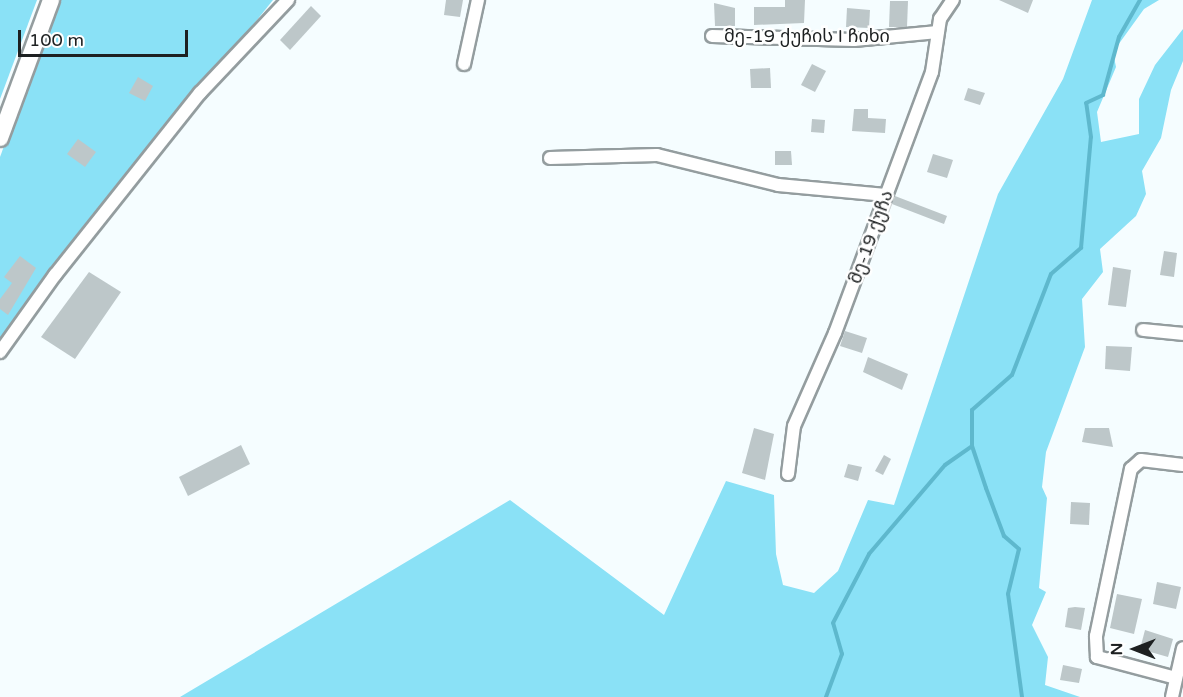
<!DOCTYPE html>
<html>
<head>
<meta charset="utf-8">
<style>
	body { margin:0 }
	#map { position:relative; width:1183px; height:697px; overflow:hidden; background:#f5fdff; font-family:"Varela Round","Noto Sans Georgian",sans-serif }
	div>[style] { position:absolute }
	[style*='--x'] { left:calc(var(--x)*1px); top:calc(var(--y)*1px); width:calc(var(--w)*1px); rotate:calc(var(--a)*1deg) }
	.green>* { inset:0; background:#8ae1f6 }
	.stream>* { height:4px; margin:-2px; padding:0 2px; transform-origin:2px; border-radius:2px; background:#5eb8cd }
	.building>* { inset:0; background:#bdc7c9 }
	.roads { filter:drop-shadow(2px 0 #949d9f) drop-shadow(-2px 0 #949d9f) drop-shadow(0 2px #949d9f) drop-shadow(0 -2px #949d9f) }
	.street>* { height:12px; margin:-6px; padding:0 6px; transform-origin:6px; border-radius:6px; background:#fff }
	.secondary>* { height:16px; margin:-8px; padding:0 8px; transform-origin:8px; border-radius:8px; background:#fff }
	span { translate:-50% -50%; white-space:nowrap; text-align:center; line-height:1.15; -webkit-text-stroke:5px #fff; paint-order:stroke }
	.street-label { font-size:18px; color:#1d2021 }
	.north { position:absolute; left:1105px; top:619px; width:60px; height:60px; -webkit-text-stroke:4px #fff; paint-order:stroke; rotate:270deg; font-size:16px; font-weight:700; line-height:24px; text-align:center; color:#1d2021 }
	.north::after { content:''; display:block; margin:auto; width:21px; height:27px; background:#1d2021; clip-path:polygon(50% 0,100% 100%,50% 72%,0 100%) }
	.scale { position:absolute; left:18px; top:30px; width:170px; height:27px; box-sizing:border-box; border:3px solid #1d2021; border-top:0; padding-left:8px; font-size:18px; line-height:21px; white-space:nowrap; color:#1d2021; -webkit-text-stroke:4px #fff; paint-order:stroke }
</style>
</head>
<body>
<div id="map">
	<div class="green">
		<i style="clip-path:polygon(0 0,37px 0,0 99px)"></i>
		<i style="clip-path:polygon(58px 0,273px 0,0 340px,0 157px)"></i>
		<i style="clip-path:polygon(1092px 0,1159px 0,1144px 9px,1113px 52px,1116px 67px,1097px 112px,1101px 142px,1139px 134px,1139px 99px,1155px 65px,1183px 29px,1183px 61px,1171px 90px,1161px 138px,1142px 171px,1146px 194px,1136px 216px,1100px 249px,1103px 272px,1082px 299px,1085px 347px,1046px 452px,1042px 487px,1047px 498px,1039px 588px,1046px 592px,1032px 625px,1048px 657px,1045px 685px,1080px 697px,180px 697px,510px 500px,664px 615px,726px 481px,774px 495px,776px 554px,783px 585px,814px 593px,838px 571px,868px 500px,894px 505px,998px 194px,1063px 79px)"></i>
	</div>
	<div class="stream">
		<i style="--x:826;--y:697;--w:46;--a:-69.6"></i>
		<i style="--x:842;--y:654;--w:32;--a:-106"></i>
		<i style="--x:833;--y:623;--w:78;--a:-62.4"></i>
		<i style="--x:869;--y:554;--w:117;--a:-49.5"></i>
		<i style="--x:945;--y:465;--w:33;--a:-35"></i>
		<i style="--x:1022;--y:697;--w:104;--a:-97.7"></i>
		<i style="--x:1008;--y:594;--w:46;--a:-76.3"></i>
		<i style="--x:1019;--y:549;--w:20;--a:-139"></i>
		<i style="--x:1004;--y:536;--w:51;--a:-110.6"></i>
		<i style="--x:986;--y:488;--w:44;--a:-108.4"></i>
		<i style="--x:972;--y:446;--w:36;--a:-90"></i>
		<i style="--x:972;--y:410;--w:53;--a:-41.2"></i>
		<i style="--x:1012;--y:375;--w:108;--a:-68.9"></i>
		<i style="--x:1051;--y:274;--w:40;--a:-41"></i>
		<i style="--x:1081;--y:248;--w:111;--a:-84.9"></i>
		<i style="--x:1091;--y:137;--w:34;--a:-98"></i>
		<i style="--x:1086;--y:103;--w:19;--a:-25"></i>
		<i style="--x:1103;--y:95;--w:60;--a:-74.6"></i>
		<i style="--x:1119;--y:37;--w:43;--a:-60.4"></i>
	</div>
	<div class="building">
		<i style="clip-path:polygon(446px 0,463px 0,460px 17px,444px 15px)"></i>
		<i style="clip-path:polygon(785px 0,805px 0,804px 23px,754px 25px,754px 7px,785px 7px)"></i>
		<i style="clip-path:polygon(999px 0,1033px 0,1028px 13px)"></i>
		<i style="clip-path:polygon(890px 1px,908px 1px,907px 27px,889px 27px)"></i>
		<i style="clip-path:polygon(714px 3px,735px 8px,735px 26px,715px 26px)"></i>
		<i style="clip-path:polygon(311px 6px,321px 16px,290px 50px,280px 40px)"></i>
		<i style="clip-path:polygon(847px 8px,870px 10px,869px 28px,846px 27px)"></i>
		<i style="clip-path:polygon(812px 64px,826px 71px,815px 92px,801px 85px)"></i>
		<i style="clip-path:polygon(770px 68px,771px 88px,751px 88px,750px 69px)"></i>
		<i style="clip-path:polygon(138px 77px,153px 86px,145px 101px,129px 93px)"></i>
		<i style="clip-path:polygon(968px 88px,985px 93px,980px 105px,964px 100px)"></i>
		<i style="clip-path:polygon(854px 109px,868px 109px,868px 118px,886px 119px,885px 133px,852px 131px)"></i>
		<i style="clip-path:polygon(812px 119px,825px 120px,824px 133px,811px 132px)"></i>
		<i style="clip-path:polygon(78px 139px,96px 152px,85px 167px,67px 154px)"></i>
		<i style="clip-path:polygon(775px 151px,791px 151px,792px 165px,775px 165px)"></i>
		<i style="clip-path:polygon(933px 154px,953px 160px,947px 178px,927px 172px)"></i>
		<i style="clip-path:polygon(895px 196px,947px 216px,944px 224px,892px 204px)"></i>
		<i style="clip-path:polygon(1164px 251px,1177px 253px,1174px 277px,1160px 275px)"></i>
		<i style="clip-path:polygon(20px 256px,36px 268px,8px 315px,0 309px,0 299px,12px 283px,4px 277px)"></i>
		<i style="clip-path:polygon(1113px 267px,1131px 270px,1126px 307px,1108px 305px)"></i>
		<i style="clip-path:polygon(89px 272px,121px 292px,75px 359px,41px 337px)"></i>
		<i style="clip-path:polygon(845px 331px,867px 338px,862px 353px,840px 346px)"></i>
		<i style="clip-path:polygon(1106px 346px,1132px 347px,1130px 371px,1105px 369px)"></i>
		<i style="clip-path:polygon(868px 357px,908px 374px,902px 390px,863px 372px)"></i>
		<i style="clip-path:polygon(754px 428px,774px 434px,765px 480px,742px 473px)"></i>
		<i style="clip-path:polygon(1085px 428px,1109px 428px,1113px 447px,1082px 442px)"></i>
		<i style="clip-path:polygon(241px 445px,250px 464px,188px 496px,179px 477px)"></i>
		<i style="clip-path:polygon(884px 455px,891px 459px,883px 475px,875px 471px)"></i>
		<i style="clip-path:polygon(848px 464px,862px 467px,858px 481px,844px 477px)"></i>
		<i style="clip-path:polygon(1071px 502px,1090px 503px,1089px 525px,1070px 524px)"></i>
		<i style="clip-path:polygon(1157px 582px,1181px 587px,1176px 609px,1153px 604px)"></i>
		<i style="clip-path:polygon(1117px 594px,1142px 599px,1134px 634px,1110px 628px)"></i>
		<i style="clip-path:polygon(1075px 607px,1085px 608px,1081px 630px,1065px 627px,1068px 608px)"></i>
		<i style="clip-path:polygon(1145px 630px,1173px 639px,1168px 657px,1140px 649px)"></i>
		<i style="clip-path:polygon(1063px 665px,1082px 669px,1079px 683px,1060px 680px)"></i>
	</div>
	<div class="roads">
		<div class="street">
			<i style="--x:712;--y:36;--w:142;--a:1.6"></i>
			<i style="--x:854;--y:40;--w:84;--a:-5.4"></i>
			<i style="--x:464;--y:64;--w:66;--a:-77.7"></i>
			<i style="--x:550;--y:158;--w:107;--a:-1.6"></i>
			<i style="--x:657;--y:155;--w:125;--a:13.9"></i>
			<i style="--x:778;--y:185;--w:108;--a:5.3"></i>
			<i style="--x:1143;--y:330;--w:40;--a:5.7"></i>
			<i style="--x:0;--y:352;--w:95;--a:-54.5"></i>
			<i style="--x:55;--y:275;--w:233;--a:-51.5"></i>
			<i style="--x:200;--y:93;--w:128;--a:-46.6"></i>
			<i style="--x:788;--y:474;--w:48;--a:-82.9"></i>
			<i style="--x:794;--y:426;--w:102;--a:-66.2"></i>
			<i style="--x:835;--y:333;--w:278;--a:-69.6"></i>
			<i style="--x:932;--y:72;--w:54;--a:-81.4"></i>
			<i style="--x:940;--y:19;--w:23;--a:-56"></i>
			<i style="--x:1176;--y:678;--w:82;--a:-165.1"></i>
			<i style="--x:1097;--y:657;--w:21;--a:-93"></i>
			<i style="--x:1096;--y:636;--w:171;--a:-78.2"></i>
			<i style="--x:1131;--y:469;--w:13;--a:-42"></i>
			<i style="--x:1141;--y:460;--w:42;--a:6.8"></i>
			<i style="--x:1172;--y:697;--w:50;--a:-77.3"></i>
		</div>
		<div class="secondary">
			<i style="--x:0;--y:138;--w:147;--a:-69.7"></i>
		</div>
	</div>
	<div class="street-label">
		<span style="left:807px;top:36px">მე-19 ქუჩის I ჩიხი</span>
		<span style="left:871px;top:237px;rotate:-70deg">მე-19 ქუჩა</span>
	</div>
	<div class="north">N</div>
	<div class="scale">100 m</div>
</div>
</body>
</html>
